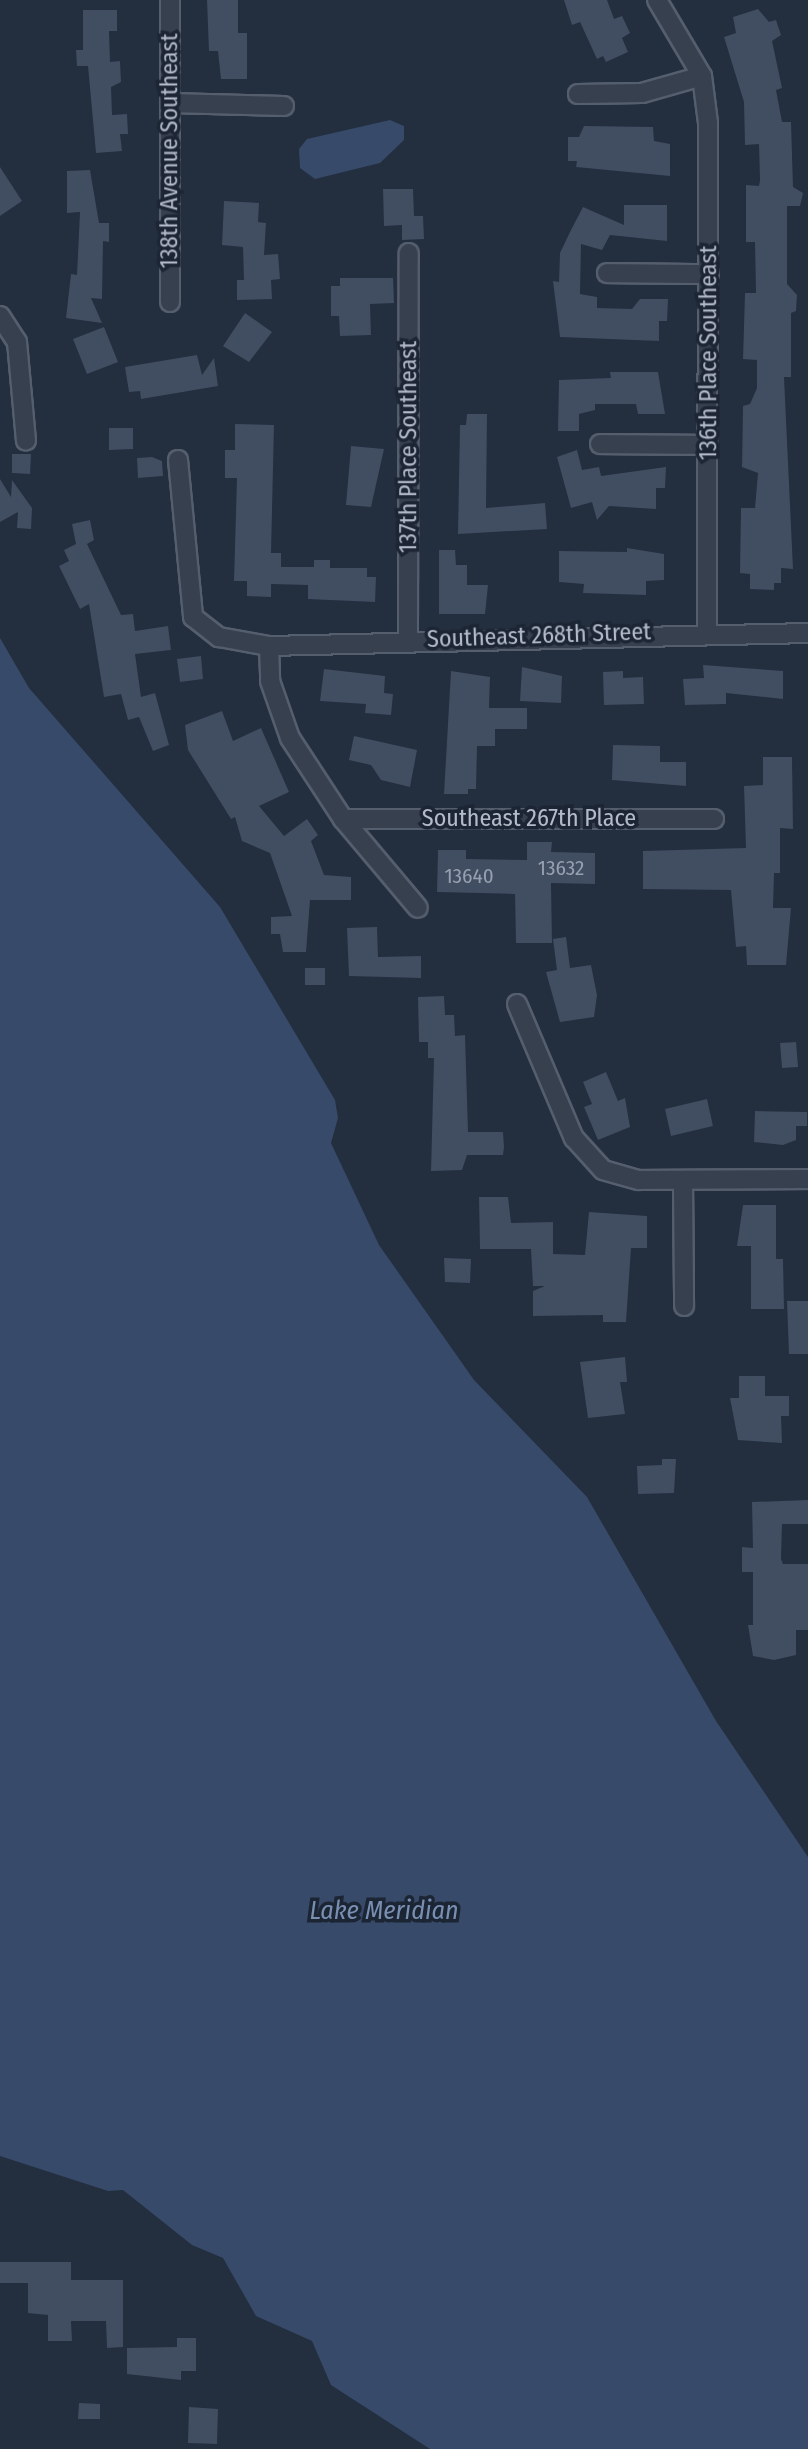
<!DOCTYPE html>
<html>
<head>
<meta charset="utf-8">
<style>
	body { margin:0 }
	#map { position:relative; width:808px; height:2449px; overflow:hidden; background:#232e3f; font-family:"Fira Sans Condensed",sans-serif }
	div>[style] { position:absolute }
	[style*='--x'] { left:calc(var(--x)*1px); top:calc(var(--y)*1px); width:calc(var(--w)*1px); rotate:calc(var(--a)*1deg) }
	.water>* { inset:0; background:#374a69 }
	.building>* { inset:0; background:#414d61 }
	.roads { filter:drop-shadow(2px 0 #555e6d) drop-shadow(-2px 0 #555e6d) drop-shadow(0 2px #555e6d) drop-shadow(0 -2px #555e6d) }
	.minor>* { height:18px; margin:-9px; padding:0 9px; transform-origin:9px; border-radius:9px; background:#37404f }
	span { translate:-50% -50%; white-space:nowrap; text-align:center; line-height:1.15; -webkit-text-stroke:7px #1c2534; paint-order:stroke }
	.number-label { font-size:21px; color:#96a0b0 }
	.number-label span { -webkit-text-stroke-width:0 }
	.street-label { font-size:24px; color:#b3bbca }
	.water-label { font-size:26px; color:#798fb2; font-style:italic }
</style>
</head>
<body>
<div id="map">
	<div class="water">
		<i style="clip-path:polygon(390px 120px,404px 126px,404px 140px,380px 163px,315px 179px,300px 168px,299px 149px,307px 139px)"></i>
		<i style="clip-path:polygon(0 638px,29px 688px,220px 907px,335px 1100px,338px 1118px,331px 1143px,379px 1245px,474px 1380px,587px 1497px,716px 1721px,808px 1857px,808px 2449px,430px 2449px,331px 2385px,312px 2341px,256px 2316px,223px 2258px,192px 2245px,123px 2190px,108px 2191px,0 2156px)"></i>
	</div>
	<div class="building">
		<i style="clip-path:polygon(207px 0,238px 0,238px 33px,247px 33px,247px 79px,221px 79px,218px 51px,209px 51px)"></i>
		<i style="clip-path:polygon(564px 0,607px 0,614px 19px,622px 16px,630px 33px,622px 38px,628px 52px,606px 62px,603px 56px,597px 59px,580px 22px,572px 25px)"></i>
		<i style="clip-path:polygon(758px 9px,769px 22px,776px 20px,781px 35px,772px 41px,782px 88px,776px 90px,782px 122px,791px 122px,793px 187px,803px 193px,800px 206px,787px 206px,787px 284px,797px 295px,796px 311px,791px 313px,791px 377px,784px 377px,793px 569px,781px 568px,781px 583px,774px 583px,774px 590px,750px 589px,750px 574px,740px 573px,741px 508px,755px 508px,758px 473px,742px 467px,743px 406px,750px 404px,757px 388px,757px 360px,743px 359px,745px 293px,756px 293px,755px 242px,746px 242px,746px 185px,759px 186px,760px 180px,759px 144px,745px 145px,744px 102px,724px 37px,736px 33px,733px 17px)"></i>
		<i style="clip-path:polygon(83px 10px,117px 10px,117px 31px,109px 31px,110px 62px,120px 61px,121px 82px,111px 87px,112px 115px,127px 114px,128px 134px,120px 134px,122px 151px,96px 153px,88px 66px,77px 66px,76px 50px,83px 50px)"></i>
		<i style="clip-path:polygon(584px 126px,653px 127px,654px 141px,670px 144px,670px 176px,576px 167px,577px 161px,568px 161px,568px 137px,579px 137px)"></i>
		<i style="clip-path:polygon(0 167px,22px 201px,0 216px)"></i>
		<i style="clip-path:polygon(90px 170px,99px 223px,109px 223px,109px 242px,103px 241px,102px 299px,91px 298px,102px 323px,66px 318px,71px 274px,77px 275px,80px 212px,67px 213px,67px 171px)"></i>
		<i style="clip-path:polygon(383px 189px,413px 189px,414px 216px,423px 216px,424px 239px,402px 240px,402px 225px,384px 226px)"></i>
		<i style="clip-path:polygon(224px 201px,259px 203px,258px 222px,266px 223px,264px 255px,278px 254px,280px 279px,271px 280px,272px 299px,237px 300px,237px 280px,244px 280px,243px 247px,222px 245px)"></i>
		<i style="clip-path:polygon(624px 205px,667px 205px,667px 241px,610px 235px,602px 250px,581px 244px,580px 294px,597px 297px,597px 308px,632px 309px,640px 299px,668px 299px,667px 321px,659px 321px,659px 341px,560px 337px,553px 281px,559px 282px,560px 253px,571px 230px,583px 207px,624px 225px)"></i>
		<i style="clip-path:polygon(340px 278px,393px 278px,394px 303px,370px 304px,371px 335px,340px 336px,339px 316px,331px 316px,331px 286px,340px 286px)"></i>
		<i style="clip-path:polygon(245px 313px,272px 332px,249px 362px,223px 346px)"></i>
		<i style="clip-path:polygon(104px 327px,118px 362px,87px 374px,73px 339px)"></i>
		<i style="clip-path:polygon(197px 355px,202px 375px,214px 358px,218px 386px,141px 399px,140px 391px,129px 392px,125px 367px)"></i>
		<i style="clip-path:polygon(610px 372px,658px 372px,665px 414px,638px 414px,636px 404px,595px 404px,595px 410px,579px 414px,579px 431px,558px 431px,559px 380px,611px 378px)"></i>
		<i style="clip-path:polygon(467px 414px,487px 414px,486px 508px,545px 503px,547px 529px,458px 534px,460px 425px,466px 425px)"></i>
		<i style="clip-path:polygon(235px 424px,274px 425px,271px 553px,281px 553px,281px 567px,314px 567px,314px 560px,330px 560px,330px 568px,367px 568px,367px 577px,376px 577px,375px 602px,308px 599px,308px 585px,271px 584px,271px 597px,247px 596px,247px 581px,234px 581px,237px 478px,225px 478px,225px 450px,235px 450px)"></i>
		<i style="clip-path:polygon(109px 428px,133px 428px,133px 449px,109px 450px)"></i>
		<i style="clip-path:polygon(351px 446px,384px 449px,371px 507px,346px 505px)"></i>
		<i style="clip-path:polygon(577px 450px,582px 470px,599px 467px,601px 476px,666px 467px,665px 488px,656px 488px,656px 509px,609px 506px,597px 520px,592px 502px,571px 508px,557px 457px)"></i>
		<i style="clip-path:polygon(12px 454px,31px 454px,30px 474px,12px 473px)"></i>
		<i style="clip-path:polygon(152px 457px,162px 461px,163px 476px,138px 478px,137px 458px)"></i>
		<i style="clip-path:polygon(0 479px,11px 497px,12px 480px,32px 508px,31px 529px,17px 528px,18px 512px,0 522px)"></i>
		<i style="clip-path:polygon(90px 520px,94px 540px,87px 544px,121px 615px,133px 614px,135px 631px,168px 626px,171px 650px,135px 654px,141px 697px,155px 693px,169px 745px,153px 751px,139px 717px,128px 720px,121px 694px,104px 697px,89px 604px,80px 609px,59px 566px,69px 561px,64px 550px,76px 544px,72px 524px)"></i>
		<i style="clip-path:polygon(627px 548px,664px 554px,664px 580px,646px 581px,646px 595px,583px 593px,584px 584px,559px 582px,559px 551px,627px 552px)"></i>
		<i style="clip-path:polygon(439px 550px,455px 550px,456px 565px,467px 565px,467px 585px,488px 585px,485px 614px,439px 614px)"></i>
		<i style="clip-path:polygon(201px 656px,203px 679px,180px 682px,177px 659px)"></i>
		<i style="clip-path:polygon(703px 665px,783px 671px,783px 699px,726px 693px,726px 704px,685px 705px,683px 679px,704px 678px)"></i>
		<i style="clip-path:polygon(522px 667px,562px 676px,561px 703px,520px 701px)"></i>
		<i style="clip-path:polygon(324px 669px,385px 676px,384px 693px,393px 694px,391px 715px,365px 713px,366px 704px,320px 701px)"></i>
		<i style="clip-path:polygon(451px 671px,490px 677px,489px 708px,527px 708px,527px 729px,495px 729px,495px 746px,477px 746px,476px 789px,468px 789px,468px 794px,444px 794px)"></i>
		<i style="clip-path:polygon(623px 671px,623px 678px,643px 677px,644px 704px,604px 705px,603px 672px)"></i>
		<i style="clip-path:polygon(222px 711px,233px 741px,261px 728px,289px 792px,259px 806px,284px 836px,307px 819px,318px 835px,311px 841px,324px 875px,351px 877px,351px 900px,310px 900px,306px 952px,283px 952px,280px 934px,271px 934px,271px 917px,292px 916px,270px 853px,242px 841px,235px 817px,231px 819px,188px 750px,185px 725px)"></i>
		<i style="clip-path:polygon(354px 736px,417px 750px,410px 787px,381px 780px,371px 765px,349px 760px)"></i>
		<i style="clip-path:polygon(613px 745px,660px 746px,660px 762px,686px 762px,686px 786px,612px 780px)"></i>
		<i style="clip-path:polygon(763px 757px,792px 757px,793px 829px,780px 828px,780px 873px,774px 873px,773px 908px,791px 908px,786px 965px,747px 965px,746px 946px,736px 947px,731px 890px,643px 889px,643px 851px,746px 848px,744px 786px,763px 785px)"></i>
		<i style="clip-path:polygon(527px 842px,552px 842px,551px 852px,595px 853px,595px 884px,551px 883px,552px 943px,516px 943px,515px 894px,437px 892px,438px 850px,466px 850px,466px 859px,527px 860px)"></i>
		<i style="clip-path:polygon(377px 927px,378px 957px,421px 956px,421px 978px,349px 976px,347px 928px)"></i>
		<i style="clip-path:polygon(566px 937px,570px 968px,591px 965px,597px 995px,594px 1017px,560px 1022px,546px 972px,557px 970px,553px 939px)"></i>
		<i style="clip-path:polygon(305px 968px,325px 968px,325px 985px,305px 985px)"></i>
		<i style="clip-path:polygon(444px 996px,445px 1015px,454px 1015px,455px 1036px,465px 1035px,468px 1132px,503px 1132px,504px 1147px,503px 1155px,467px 1155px,462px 1170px,431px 1171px,434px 1058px,428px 1058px,428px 1042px,419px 1042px,418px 997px)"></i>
		<i style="clip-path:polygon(796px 1042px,798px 1067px,782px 1068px,780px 1043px)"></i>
		<i style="clip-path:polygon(606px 1072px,618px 1101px,625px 1098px,630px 1127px,598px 1140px,584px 1107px,592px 1104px,583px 1082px)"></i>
		<i style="clip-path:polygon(707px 1099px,713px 1126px,671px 1136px,665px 1109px)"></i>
		<i style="clip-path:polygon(755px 1111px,807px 1112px,807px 1126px,796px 1126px,796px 1140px,783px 1145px,754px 1142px)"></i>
		<i style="clip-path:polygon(479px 1197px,508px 1197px,511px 1223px,553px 1222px,553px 1254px,585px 1255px,589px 1212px,647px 1216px,647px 1248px,631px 1248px,626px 1322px,603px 1322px,603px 1315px,533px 1316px,533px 1291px,545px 1286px,533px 1286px,531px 1249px,480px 1249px)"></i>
		<i style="clip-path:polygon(743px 1205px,776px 1205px,776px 1259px,783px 1259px,784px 1309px,751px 1309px,751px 1246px,737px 1246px)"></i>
		<i style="clip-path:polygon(444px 1258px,471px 1259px,470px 1283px,445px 1282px)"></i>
		<i style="clip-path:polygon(787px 1301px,808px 1301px,808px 1354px,789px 1354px)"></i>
		<i style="clip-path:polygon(625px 1357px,627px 1382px,620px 1382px,625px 1414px,588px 1418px,580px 1362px)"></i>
		<i style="clip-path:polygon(739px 1376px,765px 1376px,765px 1396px,789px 1396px,789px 1416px,781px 1416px,782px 1443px,738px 1440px,730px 1398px,739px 1398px)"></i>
		<i style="clip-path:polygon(662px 1459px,676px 1459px,674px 1493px,638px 1494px,637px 1466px,662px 1465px)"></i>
		<i style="clip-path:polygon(808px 1500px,808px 1524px,782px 1524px,781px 1559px,783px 1564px,808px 1564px,808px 1630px,796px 1630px,796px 1655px,774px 1660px,753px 1656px,748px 1625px,753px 1625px,753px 1572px,742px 1572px,742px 1547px,753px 1548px,752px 1502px)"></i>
		<i style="clip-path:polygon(0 2262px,71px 2262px,71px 2280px,123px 2280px,123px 2347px,107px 2348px,106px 2321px,71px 2321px,72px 2341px,48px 2341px,48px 2315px,28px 2313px,28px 2283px,0 2283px)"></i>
		<i style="clip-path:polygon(177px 2338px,196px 2338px,196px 2371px,181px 2371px,181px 2380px,127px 2374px,127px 2348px,177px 2347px)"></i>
		<i style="clip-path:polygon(79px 2403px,100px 2404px,100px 2419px,78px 2419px)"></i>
		<i style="clip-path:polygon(189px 2407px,218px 2409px,217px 2444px,188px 2443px)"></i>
	</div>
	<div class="roads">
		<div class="minor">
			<i style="--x:170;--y:0;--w:302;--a:90"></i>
			<i style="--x:657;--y:0;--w:88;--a:59.4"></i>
			<i style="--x:702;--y:76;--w:47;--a:82.7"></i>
			<i style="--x:708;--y:123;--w:508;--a:90.11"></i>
			<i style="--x:578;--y:94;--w:64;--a:-0.9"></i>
			<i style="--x:642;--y:93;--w:62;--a:-15.8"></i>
			<i style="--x:170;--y:103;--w:114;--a:1.5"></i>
			<i style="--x:607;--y:273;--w:102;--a:0.6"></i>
			<i style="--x:0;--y:316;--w:31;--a:57"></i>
			<i style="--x:17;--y:342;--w:99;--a:84.8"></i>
			<i style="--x:600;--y:444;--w:108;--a:0.5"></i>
			<i style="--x:178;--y:460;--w:158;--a:84.5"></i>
			<i style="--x:193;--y:617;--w:33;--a:38"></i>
			<i style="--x:219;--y:637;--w:51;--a:10.2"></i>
			<i style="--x:269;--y:646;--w:35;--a:88"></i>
			<i style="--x:270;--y:681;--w:60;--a:70.7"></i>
			<i style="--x:290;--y:738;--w:97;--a:56.8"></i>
			<i style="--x:343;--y:819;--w:116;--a:49.9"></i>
			<i style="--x:408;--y:641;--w:388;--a:-89.9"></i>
			<i style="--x:269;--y:646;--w:539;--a:-1.38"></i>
			<i style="--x:343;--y:819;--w:371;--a:0"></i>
			<i style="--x:517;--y:1004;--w:146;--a:67"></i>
			<i style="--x:574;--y:1138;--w:43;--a:47.8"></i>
			<i style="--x:603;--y:1170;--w:37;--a:16"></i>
			<i style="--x:639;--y:1180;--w:169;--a:-0.3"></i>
			<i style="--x:683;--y:1180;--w:126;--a:89.5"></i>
		</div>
	</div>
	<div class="number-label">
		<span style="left:561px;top:868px">13632</span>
		<span style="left:469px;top:876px">13640</span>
	</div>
	<div class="street-label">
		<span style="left:170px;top:151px;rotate:-90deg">138th Avenue Southeast</span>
		<span style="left:709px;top:353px;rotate:-90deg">136th Place Southeast</span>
		<span style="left:409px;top:447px;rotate:-90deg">137th Place Southeast</span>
		<span style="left:539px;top:636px;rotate:-2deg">Southeast 268th Street</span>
		<span style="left:529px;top:819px">Southeast 267th Place</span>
	</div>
	<div class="water-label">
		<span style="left:384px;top:1911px">Lake Meridian</span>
	</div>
</div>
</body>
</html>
